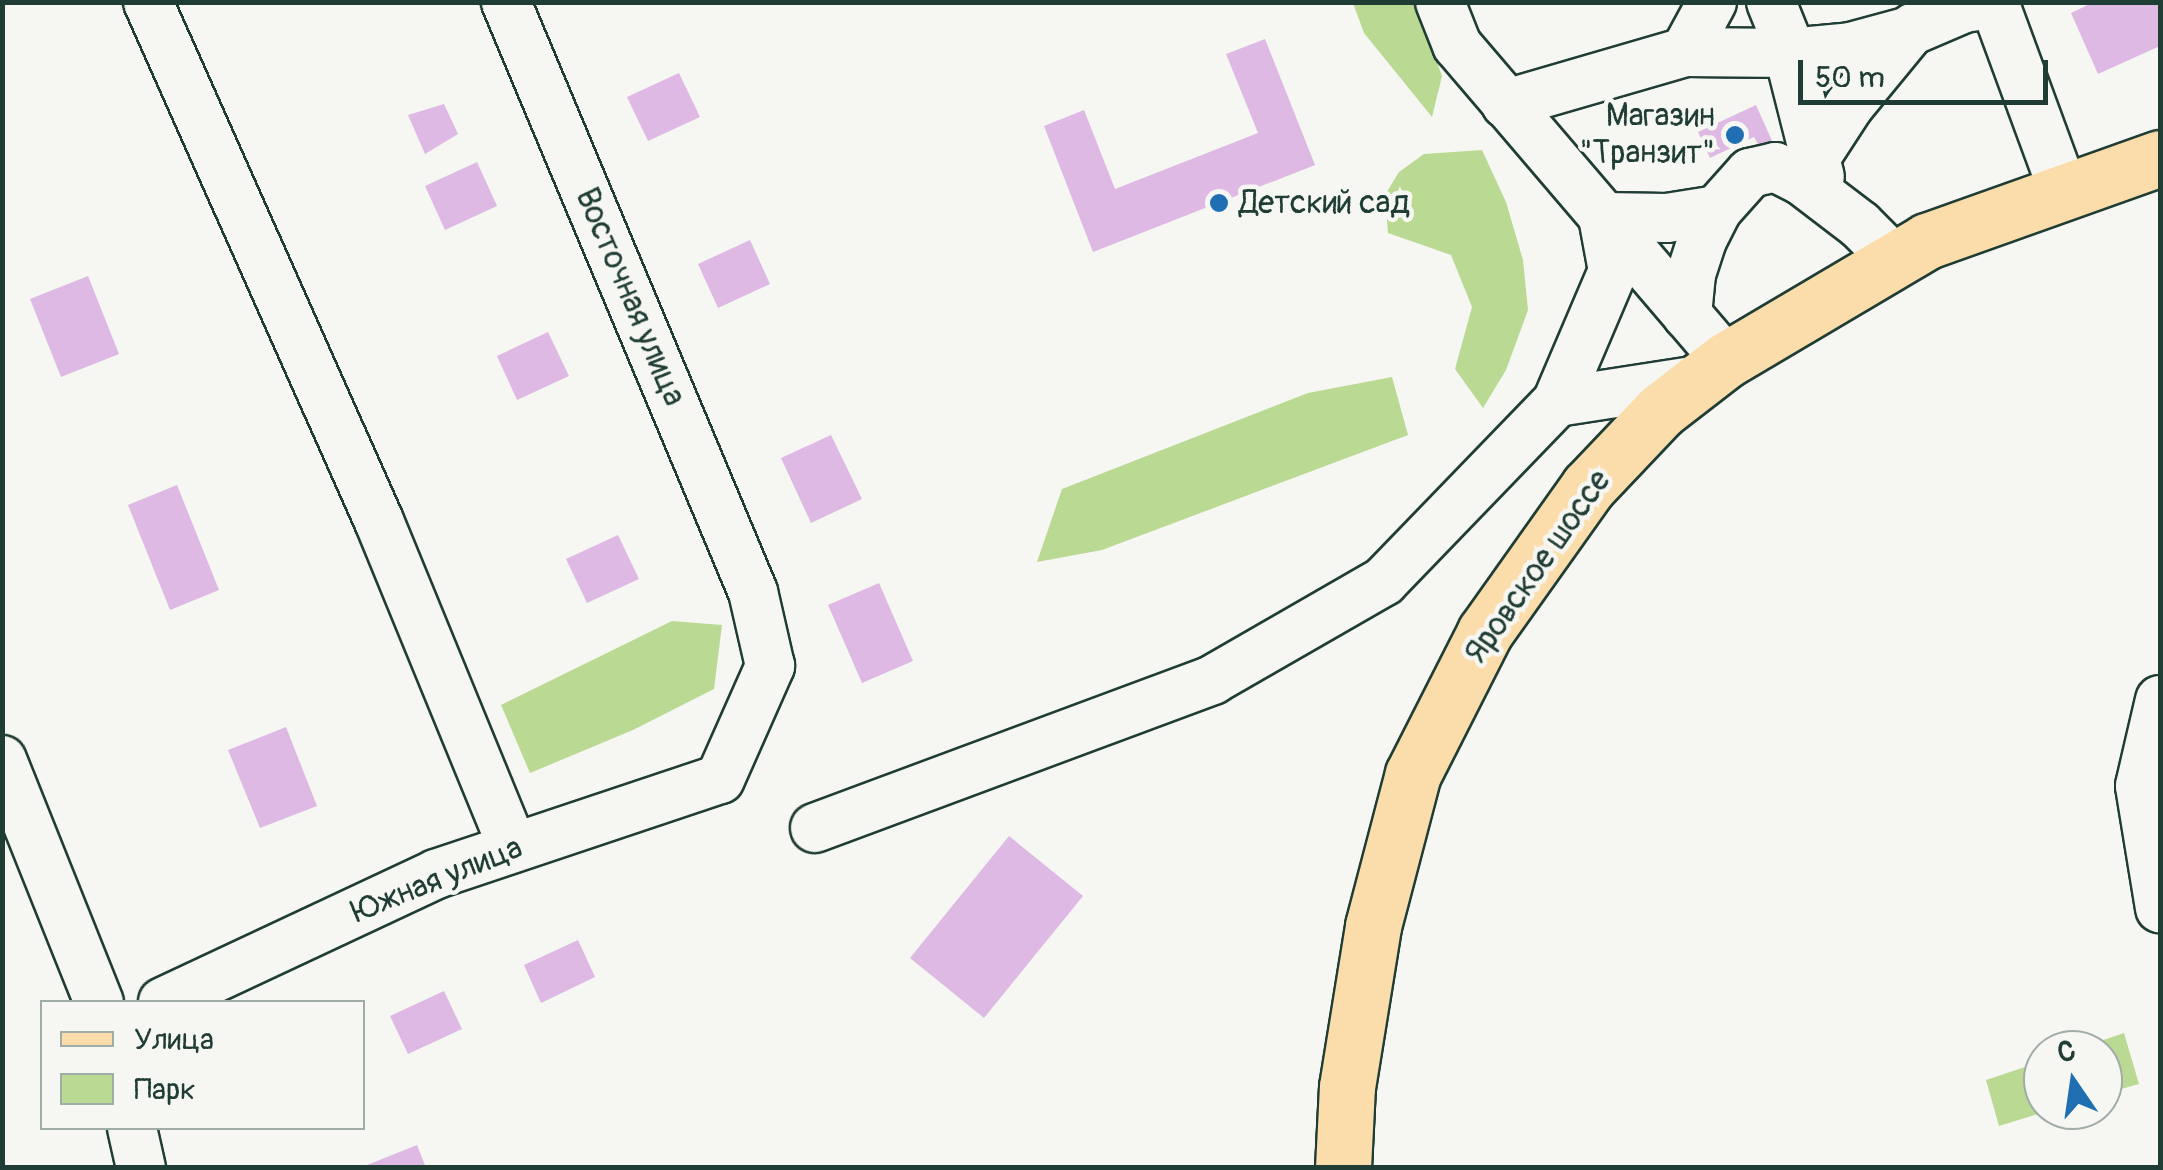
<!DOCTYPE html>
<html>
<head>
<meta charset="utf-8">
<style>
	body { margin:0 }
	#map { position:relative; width:2163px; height:1170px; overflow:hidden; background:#f6f6f2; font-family:Pangolin,sans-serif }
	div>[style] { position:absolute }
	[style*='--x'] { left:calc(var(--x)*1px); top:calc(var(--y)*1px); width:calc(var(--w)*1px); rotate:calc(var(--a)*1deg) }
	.green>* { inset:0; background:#bada93 }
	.building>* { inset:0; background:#ddb9e3 }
	.roads { filter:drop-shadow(2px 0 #1f3d34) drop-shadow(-2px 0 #1f3d34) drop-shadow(0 2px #1f3d34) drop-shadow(0 -2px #1f3d34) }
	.minor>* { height:48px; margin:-24px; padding:0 24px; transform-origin:24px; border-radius:24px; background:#f6f6f2 }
	.major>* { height:55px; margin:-27.5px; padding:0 27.5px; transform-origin:27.5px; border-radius:27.5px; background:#fbddab }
	.dots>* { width:28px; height:28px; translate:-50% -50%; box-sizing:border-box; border:5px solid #f6f6f2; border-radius:50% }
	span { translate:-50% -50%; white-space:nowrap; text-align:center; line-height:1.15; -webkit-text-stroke:9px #f6f6f2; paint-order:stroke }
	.poi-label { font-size:32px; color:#1f3d34 }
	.right { translate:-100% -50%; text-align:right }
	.left { translate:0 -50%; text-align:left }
	.street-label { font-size:32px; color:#1f3d34 }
	.frame { position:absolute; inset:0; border:5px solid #1f3d34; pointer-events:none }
	.legend { position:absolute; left:40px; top:1000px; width:325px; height:130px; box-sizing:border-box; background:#f6f6f2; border:2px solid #a0aca6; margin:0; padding:12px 18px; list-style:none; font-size:30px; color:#1f3d34 }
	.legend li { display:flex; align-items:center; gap:20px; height:50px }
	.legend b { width:50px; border:2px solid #a0aca6 }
	.north { position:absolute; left:2023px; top:1030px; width:100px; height:100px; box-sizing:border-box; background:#f6f6f2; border:2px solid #a0aca6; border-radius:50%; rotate:347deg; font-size:28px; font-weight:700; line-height:40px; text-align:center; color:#1f3d34 }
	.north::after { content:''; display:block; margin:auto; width:35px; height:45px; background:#1f6fb2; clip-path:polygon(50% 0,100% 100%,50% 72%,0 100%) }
	.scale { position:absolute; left:1798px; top:60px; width:250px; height:45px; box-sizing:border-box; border:5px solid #1f3d34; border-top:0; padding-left:12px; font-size:30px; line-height:35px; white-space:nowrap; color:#1f3d34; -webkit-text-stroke:8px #f6f6f2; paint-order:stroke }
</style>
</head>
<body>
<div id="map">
	<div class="green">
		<i style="clip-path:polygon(1353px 3px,1415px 3px,1442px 76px,1432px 117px,1364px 33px)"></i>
		<i style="clip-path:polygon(1482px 150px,1506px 202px,1523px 260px,1528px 310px,1506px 370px,1483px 408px,1455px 369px,1472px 307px,1451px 255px,1388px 233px,1385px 195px,1399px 172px,1424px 154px)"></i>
		<i style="clip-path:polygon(1392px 377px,1408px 435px,1102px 550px,1037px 562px,1062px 489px,1308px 393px)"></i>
		<i style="clip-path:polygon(672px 621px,722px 625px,714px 689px,633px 730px,530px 773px,501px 705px)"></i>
		<i style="clip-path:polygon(2124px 1033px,2139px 1084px,2103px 1094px,2103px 1050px,2074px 1050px)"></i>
		<i style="clip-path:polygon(2043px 1061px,2043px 1110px,2051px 1110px,1999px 1126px,1986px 1080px)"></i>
	</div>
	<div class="building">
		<i style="clip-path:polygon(2094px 2px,2160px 2px,2160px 46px,2098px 74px,2071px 13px)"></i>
		<i style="clip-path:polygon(1265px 39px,1315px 165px,1093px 252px,1044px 126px,1084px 110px,1115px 189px,1258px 133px,1226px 54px)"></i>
		<i style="clip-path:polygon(679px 73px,700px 117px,648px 141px,627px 97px)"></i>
		<i style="clip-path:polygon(444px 104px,458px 134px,425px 154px,408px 115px)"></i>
		<i style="clip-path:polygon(1756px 105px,1773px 143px,1760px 148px,1754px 137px,1710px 158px,1698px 132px)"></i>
		<i style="clip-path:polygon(477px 162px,497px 206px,445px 230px,425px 186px)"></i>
		<i style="clip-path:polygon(750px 240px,770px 284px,718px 308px,698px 264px)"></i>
		<i style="clip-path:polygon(88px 276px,119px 354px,61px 377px,30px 299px)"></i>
		<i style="clip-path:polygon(548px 332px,569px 376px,517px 400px,497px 356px)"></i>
		<i style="clip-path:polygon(831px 435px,862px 499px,811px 523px,781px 458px)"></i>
		<i style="clip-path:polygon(177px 485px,219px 590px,170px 610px,128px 505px)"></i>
		<i style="clip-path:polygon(618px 535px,639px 579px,587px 603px,566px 559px)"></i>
		<i style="clip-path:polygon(879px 583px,913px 661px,862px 683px,828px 605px)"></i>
		<i style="clip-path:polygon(286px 727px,317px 806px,260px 828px,228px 750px)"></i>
		<i style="clip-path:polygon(1009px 836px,1083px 896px,984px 1018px,910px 958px)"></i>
		<i style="clip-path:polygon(578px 940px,595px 977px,541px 1003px,524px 965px)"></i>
		<i style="clip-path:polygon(444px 991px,462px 1029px,408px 1054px,390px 1016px)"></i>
		<i style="clip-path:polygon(417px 1145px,426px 1168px,362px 1168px,362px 1167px)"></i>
	</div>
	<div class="roads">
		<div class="minor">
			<i style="--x:148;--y:2;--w:568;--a:66.01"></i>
			<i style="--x:379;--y:521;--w:353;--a:67.7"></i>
			<i style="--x:1440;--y:2;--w:46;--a:68.4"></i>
			<i style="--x:1457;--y:45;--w:414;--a:49.5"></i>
			<i style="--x:1771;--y:2;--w:35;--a:68"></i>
			<i style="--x:1784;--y:35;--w:146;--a:75.8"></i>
			<i style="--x:1994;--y:2;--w:200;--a:69.8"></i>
			<i style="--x:1685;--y:52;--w:104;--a:0.6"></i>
			<i style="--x:1789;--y:53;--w:62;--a:-5.5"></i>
			<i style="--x:1851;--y:47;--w:64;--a:-15.3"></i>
			<i style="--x:1913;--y:30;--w:56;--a:-23.3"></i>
			<i style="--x:1964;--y:8;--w:30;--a:-8"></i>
			<i style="--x:1506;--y:104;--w:186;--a:-16.2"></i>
			<i style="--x:1685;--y:52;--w:57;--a:-61.6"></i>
			<i style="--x:1801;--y:180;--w:88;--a:-57"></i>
			<i style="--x:1849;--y:106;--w:102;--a:-50.6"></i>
			<i style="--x:1687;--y:315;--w:41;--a:-84.4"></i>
			<i style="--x:1691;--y:274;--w:36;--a:-72"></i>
			<i style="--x:1702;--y:240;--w:34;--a:-63"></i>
			<i style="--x:1717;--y:210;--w:50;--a:-48.3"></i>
			<i style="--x:1750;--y:173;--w:26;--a:-13"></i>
			<i style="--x:1775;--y:167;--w:29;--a:27"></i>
			<i style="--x:1801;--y:180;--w:74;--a:37.3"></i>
			<i style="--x:1860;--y:225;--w:49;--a:45"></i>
			<i style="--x:1557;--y:402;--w:144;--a:-8.8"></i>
			<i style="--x:2160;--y:700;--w:88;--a:103.1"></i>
			<i style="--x:2140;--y:786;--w:124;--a:80.7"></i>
			<i style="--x:2;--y:760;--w:261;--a:68.2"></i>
			<i style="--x:815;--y:828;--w:424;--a:-20.4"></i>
			<i style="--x:1212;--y:680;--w:198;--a:-29.9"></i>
			<i style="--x:1384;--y:581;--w:249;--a:-46"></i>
			<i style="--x:1557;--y:402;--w:142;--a:-66.9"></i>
			<i style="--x:1613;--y:271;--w:55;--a:-100.5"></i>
			<i style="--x:1603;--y:217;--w:64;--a:0.9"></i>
			<i style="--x:1667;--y:218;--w:51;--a:-9.1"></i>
			<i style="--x:163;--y:1002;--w:302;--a:-25.1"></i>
			<i style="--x:436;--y:874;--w:299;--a:-18.5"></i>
			<i style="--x:720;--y:779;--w:124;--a:-66.1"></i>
			<i style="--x:770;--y:666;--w:76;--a:-102.9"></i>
			<i style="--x:753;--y:592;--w:640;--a:-112.72"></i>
			<i style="--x:132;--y:1128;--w:41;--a:77.3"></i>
		</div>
		<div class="major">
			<i style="--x:1343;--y:1168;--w:81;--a:-87.2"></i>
			<i style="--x:1347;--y:1087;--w:163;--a:-80.8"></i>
			<i style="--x:1373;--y:926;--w:157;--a:-75.3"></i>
			<i style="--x:1413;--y:774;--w:159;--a:-63.1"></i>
			<i style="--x:1485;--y:632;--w:178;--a:-54.6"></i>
			<i style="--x:1588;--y:487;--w:105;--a:-46.5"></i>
			<i style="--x:1660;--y:411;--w:83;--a:-37.7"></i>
			<i style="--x:1726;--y:360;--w:234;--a:-30.6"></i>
			<i style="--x:1927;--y:241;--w:247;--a:-19.6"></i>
		</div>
	</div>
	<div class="dots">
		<i style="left:1735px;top:135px;background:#1f6fb2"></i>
		<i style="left:1219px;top:203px;background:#1f6fb2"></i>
	</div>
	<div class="poi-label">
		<span class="right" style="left:1715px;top:135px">Магазин<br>"Транзит"</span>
		<span class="left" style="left:1239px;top:203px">Детский сад</span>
	</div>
	<div class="street-label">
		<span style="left:630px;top:297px;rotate:67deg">Восточная улица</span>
		<span style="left:1538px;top:567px;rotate:-55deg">Яровское шоссе</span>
		<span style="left:437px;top:880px;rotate:-22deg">Южная улица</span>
	</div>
	<div class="frame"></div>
	<ul class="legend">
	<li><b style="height:12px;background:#fbddab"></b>Улица</li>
	<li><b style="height:28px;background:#bada93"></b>Парк</li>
	</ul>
	<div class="north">С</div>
	<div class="scale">50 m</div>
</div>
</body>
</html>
